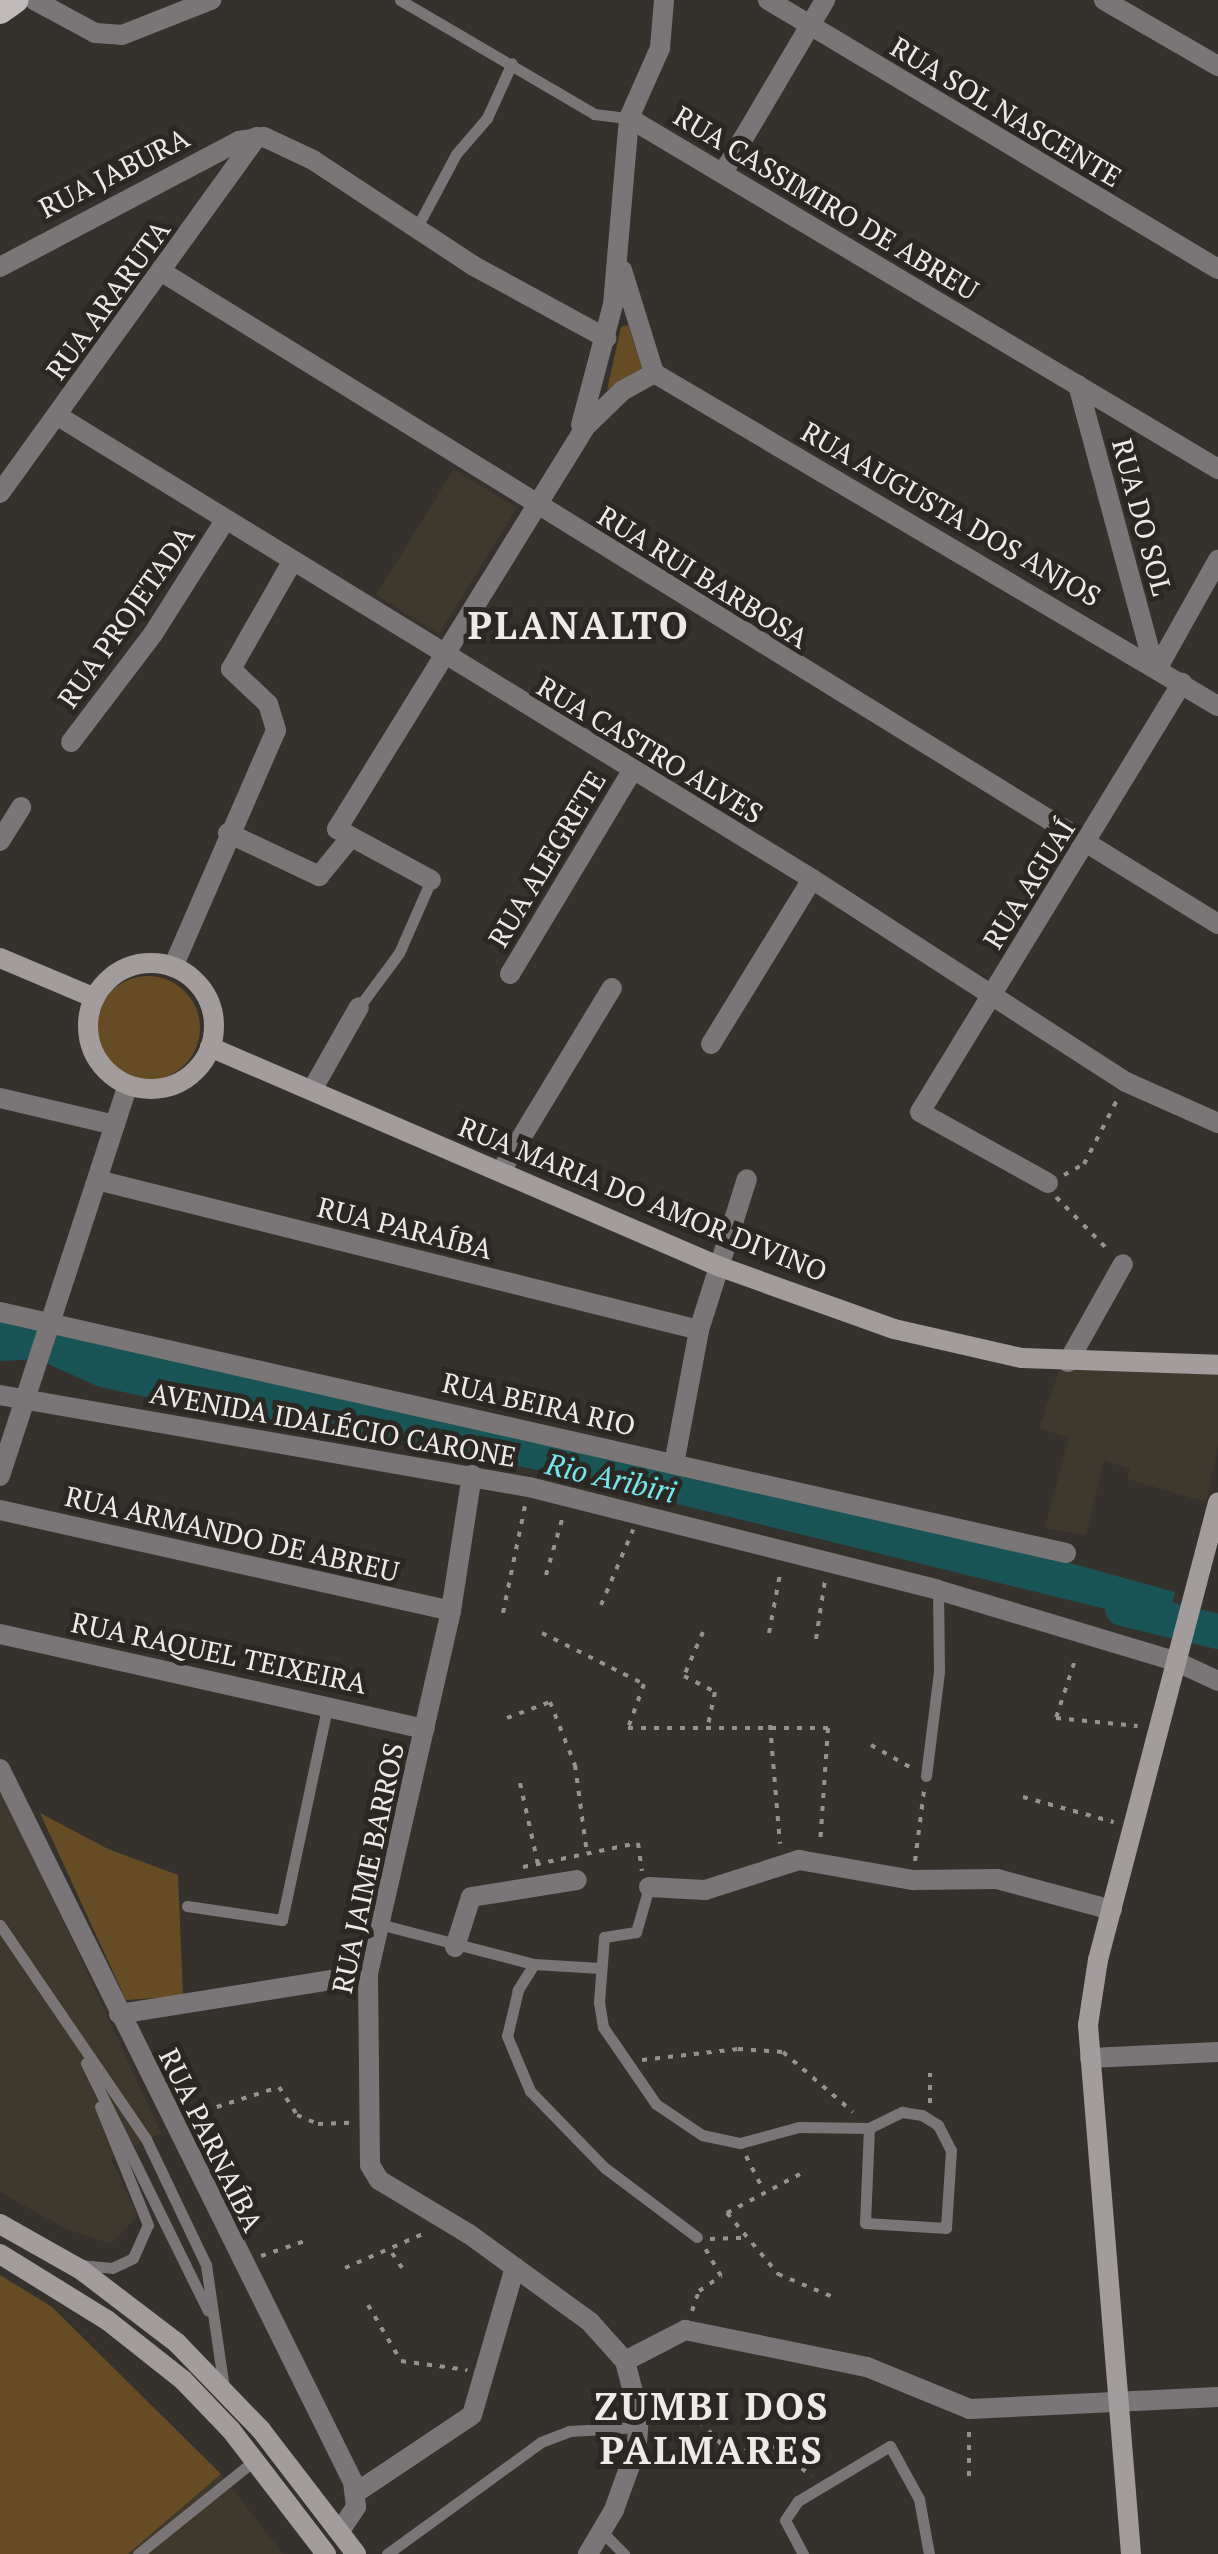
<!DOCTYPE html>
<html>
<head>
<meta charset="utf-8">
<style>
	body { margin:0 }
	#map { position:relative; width:1218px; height:2554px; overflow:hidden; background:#35322d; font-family:"PT Serif",serif }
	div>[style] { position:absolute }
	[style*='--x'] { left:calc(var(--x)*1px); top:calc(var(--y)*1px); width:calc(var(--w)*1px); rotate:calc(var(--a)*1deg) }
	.built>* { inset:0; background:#3f382d }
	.green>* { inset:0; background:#654c24 }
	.round { border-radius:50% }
	.water>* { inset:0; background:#195457 }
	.river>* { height:35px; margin:-17.5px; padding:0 17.5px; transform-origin:17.5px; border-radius:17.5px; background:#195457 }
	.path>* { height:4px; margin-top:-2px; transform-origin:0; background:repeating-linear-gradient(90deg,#96938f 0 5px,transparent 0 13px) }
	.lane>* { height:11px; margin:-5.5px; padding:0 5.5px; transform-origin:5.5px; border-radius:5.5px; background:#7a7677 }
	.street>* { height:20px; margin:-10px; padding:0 10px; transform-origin:10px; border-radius:10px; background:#7a7677 }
	.secondary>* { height:20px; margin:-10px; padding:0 10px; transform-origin:10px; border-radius:10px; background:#a29c9d }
	.secondary>.ring { margin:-10px; padding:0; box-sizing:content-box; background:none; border:20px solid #a29c9d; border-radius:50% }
	.primary>* { height:25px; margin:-12.5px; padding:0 12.5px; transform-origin:12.5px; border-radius:12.5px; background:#c1babb }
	span { translate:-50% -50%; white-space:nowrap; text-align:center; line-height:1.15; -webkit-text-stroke:10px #2b2823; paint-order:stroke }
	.street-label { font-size:28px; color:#edebe8 }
	.water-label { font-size:30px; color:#74e6ec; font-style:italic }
	.district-label { font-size:38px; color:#edebe8; font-weight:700; letter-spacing:2.5px }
</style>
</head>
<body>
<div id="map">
	<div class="built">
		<i style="clip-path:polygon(454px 469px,517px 508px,439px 634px,376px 595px)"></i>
		<i style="clip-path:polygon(1061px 1365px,1218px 1375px,1218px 1445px,1206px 1502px,1127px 1479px,1130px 1469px,1104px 1460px,1086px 1535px,1045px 1528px,1069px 1438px,1039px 1428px)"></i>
		<i style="clip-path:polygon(0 1783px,161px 2133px,111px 2158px,137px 2216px,111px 2244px,66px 2229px,0 2192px)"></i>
		<i style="clip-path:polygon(221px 2474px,283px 2554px,128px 2554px)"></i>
	</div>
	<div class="green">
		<i style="clip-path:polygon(628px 325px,642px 368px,607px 390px,621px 327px)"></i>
		<i class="round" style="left:96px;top:976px;width:104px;height:104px"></i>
		<i style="clip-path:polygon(40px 1813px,108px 1849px,178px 1875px,183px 1996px,126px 2000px)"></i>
		<i style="clip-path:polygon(0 2275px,52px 2307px,221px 2474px,128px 2554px,0 2554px)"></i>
	</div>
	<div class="water">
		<i style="clip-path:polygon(0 1322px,1004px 1545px,1175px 1592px,1167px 1624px,542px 1471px,415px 1444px,315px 1435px,97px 1386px,37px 1359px,0 1361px)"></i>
	</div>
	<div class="river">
		<i style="--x:1122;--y:1608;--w:99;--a:13.5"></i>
	</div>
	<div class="path">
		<i style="--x:1064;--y:1175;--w:23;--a:-29"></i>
		<i style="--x:1084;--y:1164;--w:72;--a:-62.7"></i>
		<i style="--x:1056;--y:1197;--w:76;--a:45.5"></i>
		<i style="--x:662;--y:1503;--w:21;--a:-73"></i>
		<i style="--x:546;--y:1575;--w:61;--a:-73.9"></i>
		<i style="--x:601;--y:1605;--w:82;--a:-66.9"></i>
		<i style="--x:503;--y:1613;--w:109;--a:-78.4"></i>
		<i style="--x:703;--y:1632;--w:48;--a:113.4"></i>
		<i style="--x:684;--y:1676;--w:35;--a:27"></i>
		<i style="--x:715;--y:1692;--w:35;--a:102"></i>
		<i style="--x:542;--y:1633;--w:114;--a:26.6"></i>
		<i style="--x:644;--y:1684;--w:47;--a:110"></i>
		<i style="--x:628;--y:1728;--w:200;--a:0"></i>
		<i style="--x:828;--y:1728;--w:117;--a:93.9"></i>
		<i style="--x:769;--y:1633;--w:65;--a:-79.4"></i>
		<i style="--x:816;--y:1639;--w:60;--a:-81.3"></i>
		<i style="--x:1074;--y:1663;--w:58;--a:108.1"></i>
		<i style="--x:1056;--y:1718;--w:82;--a:5.6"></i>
		<i style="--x:507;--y:1718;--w:46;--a:-20.4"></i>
		<i style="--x:550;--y:1702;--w:68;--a:68.4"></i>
		<i style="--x:575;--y:1765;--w:90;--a:82.3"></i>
		<i style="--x:770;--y:1725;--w:119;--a:85.2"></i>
		<i style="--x:871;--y:1745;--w:48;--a:29.7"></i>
		<i style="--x:520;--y:1783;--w:83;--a:77.5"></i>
		<i style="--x:1023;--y:1797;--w:94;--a:15.4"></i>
		<i style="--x:915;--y:1861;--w:71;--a:-82.7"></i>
		<i style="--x:523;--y:1867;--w:117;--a:-11.8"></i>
		<i style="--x:638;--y:1843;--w:28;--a:82"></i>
		<i style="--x:642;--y:2060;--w:97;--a:-6.5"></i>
		<i style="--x:738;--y:2049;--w:45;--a:3.8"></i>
		<i style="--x:783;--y:2052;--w:92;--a:40.6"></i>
		<i style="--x:930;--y:2103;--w:30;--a:-90"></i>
		<i style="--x:192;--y:2115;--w:91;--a:-17.8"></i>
		<i style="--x:279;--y:2087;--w:33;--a:57"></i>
		<i style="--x:297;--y:2115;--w:23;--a:23"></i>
		<i style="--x:318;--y:2124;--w:33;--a:-2"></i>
		<i style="--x:746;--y:2156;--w:36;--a:63"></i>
		<i style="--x:800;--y:2174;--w:83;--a:151.9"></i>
		<i style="--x:727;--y:2213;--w:80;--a:50.1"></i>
		<i style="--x:778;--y:2274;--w:60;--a:22.7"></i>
		<i style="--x:710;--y:2239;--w:34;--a:-2"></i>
		<i style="--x:392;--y:2253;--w:18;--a:56"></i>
		<i style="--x:261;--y:2256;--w:50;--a:-18.8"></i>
		<i style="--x:345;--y:2268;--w:87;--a:-23.6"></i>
		<i style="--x:368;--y:2305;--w:65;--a:59.5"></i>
		<i style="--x:401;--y:2361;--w:67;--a:7.8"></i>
		<i style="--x:692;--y:2311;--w:21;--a:-71"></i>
		<i style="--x:699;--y:2291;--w:27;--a:-34"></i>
		<i style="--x:721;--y:2276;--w:34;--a:-120"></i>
		<i style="--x:659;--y:2424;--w:32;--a:-44"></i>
		<i style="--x:682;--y:2402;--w:79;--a:47"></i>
		<i style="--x:736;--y:2460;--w:33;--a:-44"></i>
		<i style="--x:760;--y:2437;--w:65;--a:36.9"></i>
		<i style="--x:969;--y:2476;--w:48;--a:-90"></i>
	</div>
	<div class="lane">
		<i style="--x:400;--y:0;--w:225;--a:30.4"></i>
		<i style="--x:594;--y:114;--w:35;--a:7"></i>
		<i style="--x:416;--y:229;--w:85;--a:-61.9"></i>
		<i style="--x:456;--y:154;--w:48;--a:-49.3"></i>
		<i style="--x:487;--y:118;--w:60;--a:-65.6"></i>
		<i style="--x:359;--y:1007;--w:67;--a:-53.5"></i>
		<i style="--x:399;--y:953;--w:80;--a:-66.3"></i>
		<i style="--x:926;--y:1776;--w:106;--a:-82.9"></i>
		<i style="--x:939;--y:1671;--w:81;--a:-90.7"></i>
		<i style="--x:649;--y:1887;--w:47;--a:106.1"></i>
		<i style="--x:636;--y:1932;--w:32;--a:171"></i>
		<i style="--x:604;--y:1937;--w:65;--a:94.4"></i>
		<i style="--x:599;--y:2002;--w:25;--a:81"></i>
		<i style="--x:603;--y:2027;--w:93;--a:55.5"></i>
		<i style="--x:656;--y:2104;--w:55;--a:34"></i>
		<i style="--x:702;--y:2135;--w:39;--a:12"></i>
		<i style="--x:740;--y:2143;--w:61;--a:-15.2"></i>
		<i style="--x:799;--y:2127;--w:70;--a:0.8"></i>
		<i style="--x:869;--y:2128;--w:37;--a:-26"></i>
		<i style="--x:902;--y:2112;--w:20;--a:9"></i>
		<i style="--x:922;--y:2115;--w:19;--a:32"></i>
		<i style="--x:938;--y:2125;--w:28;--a:63"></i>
		<i style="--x:951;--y:2150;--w:78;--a:93.7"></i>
		<i style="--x:946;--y:2228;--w:81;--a:-176.5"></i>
		<i style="--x:865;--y:2223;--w:95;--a:-87.6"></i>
		<i style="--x:187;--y:1906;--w:96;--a:8.4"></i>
		<i style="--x:282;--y:1920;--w:221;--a:-78"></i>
		<i style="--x:379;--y:1924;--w:160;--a:14.5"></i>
		<i style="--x:534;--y:1964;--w:66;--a:3.5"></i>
		<i style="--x:0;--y:1925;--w:259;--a:55.7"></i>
		<i style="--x:146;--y:2139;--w:140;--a:64.5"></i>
		<i style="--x:206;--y:2265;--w:124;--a:81.7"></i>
		<i style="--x:534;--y:1964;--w:31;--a:122"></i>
		<i style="--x:518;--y:1990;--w:47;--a:103.4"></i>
		<i style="--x:507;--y:2036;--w:60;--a:67.3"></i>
		<i style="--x:530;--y:2091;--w:107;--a:45.8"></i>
		<i style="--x:605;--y:2168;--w:115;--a:36.9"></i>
		<i style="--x:86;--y:2063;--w:276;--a:63.8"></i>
		<i style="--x:79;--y:2265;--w:33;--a:5"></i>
		<i style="--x:112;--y:2268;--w:23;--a:-25"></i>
		<i style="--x:133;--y:2258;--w:36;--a:-66"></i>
		<i style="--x:148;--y:2225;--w:128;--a:-112"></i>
		<i style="--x:603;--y:2533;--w:30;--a:45"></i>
		<i style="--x:138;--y:2554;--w:150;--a:-38.8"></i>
		<i style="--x:387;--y:2554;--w:190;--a:-36"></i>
		<i style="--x:541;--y:2442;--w:30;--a:-21"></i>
		<i style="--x:569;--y:2431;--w:71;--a:-3.2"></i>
		<i style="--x:803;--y:2554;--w:38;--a:-118"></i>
		<i style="--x:785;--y:2520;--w:23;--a:-56"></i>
		<i style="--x:798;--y:2501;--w:107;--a:-30.9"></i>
		<i style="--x:890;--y:2446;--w:60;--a:61.3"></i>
		<i style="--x:919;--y:2499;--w:56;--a:79.7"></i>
	</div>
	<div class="street">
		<i style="--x:34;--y:0;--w:69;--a:28.4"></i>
		<i style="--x:95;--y:33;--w:27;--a:4"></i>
		<i style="--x:122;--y:35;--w:96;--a:-21.5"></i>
		<i style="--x:768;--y:0;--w:524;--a:30.87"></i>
		<i style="--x:1104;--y:0;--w:132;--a:30.1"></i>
		<i style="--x:629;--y:118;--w:686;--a:30.79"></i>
		<i style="--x:724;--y:171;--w:199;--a:-59.4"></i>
		<i style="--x:0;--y:267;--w:270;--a:-27.8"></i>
		<i style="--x:239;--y:141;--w:25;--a:-9"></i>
		<i style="--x:264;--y:137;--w:54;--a:25.1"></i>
		<i style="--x:313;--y:160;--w:191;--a:33.4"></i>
		<i style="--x:472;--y:265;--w:153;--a:28.6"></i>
		<i style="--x:622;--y:270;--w:108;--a:72.7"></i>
		<i style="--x:162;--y:272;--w:1241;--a:31.69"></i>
		<i style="--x:654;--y:373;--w:655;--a:30.56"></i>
		<i style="--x:1078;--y:385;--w:288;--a:74.9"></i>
		<i style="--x:58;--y:416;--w:885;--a:31.55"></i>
		<i style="--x:812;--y:879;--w:374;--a:32.9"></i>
		<i style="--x:1126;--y:1082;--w:101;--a:24"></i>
		<i style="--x:581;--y:425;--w:124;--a:-75.1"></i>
		<i style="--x:613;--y:305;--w:188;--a:-85.1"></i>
		<i style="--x:629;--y:118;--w:77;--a:-66.1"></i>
		<i style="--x:660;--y:48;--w:48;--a:-85.2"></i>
		<i style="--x:0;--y:493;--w:439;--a:-54.2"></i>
		<i style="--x:1158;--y:667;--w:123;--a:-60.7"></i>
		<i style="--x:71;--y:742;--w:136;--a:-52.8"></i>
		<i style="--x:153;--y:634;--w:133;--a:-57.6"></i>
		<i style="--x:228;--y:833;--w:101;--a:25.3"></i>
		<i style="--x:319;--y:876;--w:50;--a:-50.6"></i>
		<i style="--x:0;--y:841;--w:40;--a:-58"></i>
		<i style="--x:431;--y:880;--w:107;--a:-151.5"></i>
		<i style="--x:337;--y:829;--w:472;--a:-58.3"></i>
		<i style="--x:585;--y:427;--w:52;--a:-44.2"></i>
		<i style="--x:622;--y:391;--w:37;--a:-29"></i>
		<i style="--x:173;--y:967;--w:258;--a:-66.5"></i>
		<i style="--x:276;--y:730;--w:27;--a:-107"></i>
		<i style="--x:268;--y:704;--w:51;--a:-136.6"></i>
		<i style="--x:231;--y:669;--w:121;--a:-60.3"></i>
		<i style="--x:510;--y:974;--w:235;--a:-59"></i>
		<i style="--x:711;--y:1044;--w:193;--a:-58.5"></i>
		<i style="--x:312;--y:1090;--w:95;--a:-60.5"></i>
		<i style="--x:0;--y:1098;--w:118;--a:13.2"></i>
		<i style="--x:501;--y:1171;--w:214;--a:-58.8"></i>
		<i style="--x:97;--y:1180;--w:620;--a:13.99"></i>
		<i style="--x:1048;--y:1183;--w:146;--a:-151"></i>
		<i style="--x:920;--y:1112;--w:503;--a:-58.59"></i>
		<i style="--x:0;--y:1312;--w:1093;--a:12.74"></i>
		<i style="--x:1068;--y:1362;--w:112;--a:-60.7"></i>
		<i style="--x:0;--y:1395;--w:537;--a:9.87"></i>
		<i style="--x:529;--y:1487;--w:422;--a:14.1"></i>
		<i style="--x:938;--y:1590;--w:247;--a:16.7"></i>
		<i style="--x:1175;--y:1661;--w:47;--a:24.9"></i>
		<i style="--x:674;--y:1464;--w:136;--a:-79.4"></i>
		<i style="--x:699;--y:1330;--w:158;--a:-72.4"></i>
		<i style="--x:472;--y:1475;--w:138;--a:98.8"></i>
		<i style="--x:451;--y:1611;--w:372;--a:102.9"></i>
		<i style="--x:368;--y:1974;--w:191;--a:89.4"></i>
		<i style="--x:370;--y:2165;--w:17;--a:59"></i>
		<i style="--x:379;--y:2180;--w:105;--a:31"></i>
		<i style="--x:469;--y:2234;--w:150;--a:36"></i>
		<i style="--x:590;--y:2322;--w:52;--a:48.1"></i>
		<i style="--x:625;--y:2361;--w:56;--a:75.5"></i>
		<i style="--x:639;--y:2415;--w:31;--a:94"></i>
		<i style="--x:637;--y:2446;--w:68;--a:109.8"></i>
		<i style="--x:614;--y:2510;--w:51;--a:120.6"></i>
		<i style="--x:0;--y:1476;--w:411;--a:-71.9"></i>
		<i style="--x:0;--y:1510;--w:462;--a:12.6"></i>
		<i style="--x:0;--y:1634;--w:435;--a:12.6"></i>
		<i style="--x:0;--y:1769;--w:796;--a:63.66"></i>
		<i style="--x:353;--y:2482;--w:25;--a:83"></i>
		<i style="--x:356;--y:2507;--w:30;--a:124"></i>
		<i style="--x:649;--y:1887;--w:56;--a:3.1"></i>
		<i style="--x:705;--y:1890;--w:99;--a:-17.7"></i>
		<i style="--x:799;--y:1860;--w:116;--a:10"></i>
		<i style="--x:913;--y:1880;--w:84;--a:-0.7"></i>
		<i style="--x:997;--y:1879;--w:119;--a:15.1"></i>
		<i style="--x:455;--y:1947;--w:52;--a:-72.3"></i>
		<i style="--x:471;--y:1897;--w:107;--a:-9.1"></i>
		<i style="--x:119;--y:2014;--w:252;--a:-9.1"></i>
		<i style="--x:1090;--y:2058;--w:128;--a:-2.7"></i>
		<i style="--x:625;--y:2361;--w:68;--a:-27.3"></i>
		<i style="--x:685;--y:2330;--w:186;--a:11.5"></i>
		<i style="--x:867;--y:2367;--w:111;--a:22.2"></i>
		<i style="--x:970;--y:2409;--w:248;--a:-2.8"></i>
		<i style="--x:357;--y:2492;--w:138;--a:-33.8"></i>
		<i style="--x:472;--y:2415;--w:154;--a:-73.8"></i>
	</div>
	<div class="secondary">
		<i style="--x:0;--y:958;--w:103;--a:22.8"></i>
		<i class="ring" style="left:88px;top:963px;width:106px;height:106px"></i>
		<i style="--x:210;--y:1047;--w:553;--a:23.32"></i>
		<i style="--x:718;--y:1266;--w:187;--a:19.7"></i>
		<i style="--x:894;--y:1329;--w:131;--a:12.8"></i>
		<i style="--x:1022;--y:1358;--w:196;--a:2"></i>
		<i style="--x:0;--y:2224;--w:92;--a:29.4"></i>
		<i style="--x:80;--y:2269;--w:122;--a:37.3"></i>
		<i style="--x:177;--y:2343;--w:121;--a:46"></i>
		<i style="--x:261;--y:2430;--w:156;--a:52.5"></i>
		<i style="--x:0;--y:2254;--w:126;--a:31.7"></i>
		<i style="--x:107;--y:2320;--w:97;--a:38.3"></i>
		<i style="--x:183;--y:2380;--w:69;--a:46.2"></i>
		<i style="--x:231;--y:2430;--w:156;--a:52.5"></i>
		<i style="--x:1131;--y:2554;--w:531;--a:-94.65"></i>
		<i style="--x:1088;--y:2025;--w:66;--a:-81.3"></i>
		<i style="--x:1098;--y:1960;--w:473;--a:-75.3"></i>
	</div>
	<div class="primary">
		<i style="--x:0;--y:11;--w:19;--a:-36"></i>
	</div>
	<div class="street-label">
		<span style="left:1006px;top:112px;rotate:31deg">RUA SOL NASCENTE</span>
		<span style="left:114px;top:173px;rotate:-27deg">RUA JABURA</span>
		<span style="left:826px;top:203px;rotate:31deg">RUA CASSIMIRO DE ABREU</span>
		<span style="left:108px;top:300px;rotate:-54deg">RUA ARARUTA</span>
		<span style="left:951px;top:514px;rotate:30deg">RUA AUGUSTA DOS ANJOS</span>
		<span style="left:1142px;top:517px;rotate:75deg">RUA DO SOL</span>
		<span style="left:703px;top:577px;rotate:32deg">RUA RUI BARBOSA</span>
		<span style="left:126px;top:617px;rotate:-55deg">RUA PROJETADA</span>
		<span style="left:650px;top:750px;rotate:31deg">RUA CASTRO ALVES</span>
		<span style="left:547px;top:859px;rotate:-59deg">RUA ALEGRETE</span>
		<span style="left:1029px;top:884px;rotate:-58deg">RUA AGUAÍ</span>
		<span style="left:643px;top:1199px;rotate:22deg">RUA MARIA DO AMOR DIVINO</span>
		<span style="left:405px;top:1228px;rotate:14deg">RUA PARAÍBA</span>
		<span style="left:539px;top:1404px;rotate:13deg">RUA BEIRA RIO</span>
		<span style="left:333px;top:1425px;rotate:10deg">AVENIDA IDALÉCIO CARONE</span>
		<span style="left:232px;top:1534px;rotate:13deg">RUA ARMANDO DE ABREU</span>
		<span style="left:219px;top:1653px;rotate:12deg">RUA RAQUEL TEIXEIRA</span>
		<span style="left:368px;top:1868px;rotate:-78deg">RUA JAIME BARROS</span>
		<span style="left:211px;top:2140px;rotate:64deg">RUA PARNAÍBA</span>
	</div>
	<div class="water-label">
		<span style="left:611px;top:1478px;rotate:13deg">Rio Aribiri</span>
	</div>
	<div class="district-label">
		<span style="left:579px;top:626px">PLANALTO</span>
		<span style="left:712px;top:2429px">ZUMBI DOS<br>PALMARES</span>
	</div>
</div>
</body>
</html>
